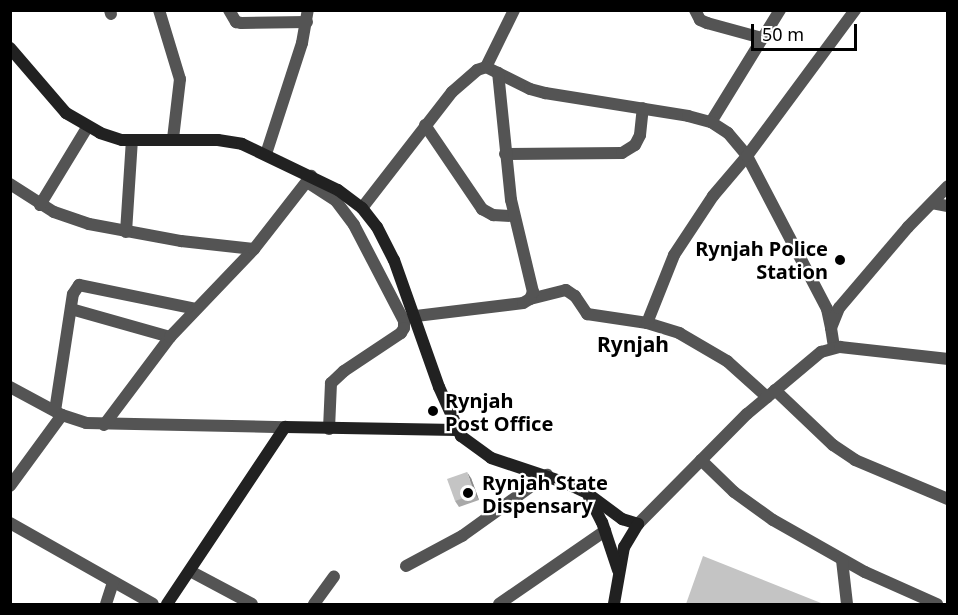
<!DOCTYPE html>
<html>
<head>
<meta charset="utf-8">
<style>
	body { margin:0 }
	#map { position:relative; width:958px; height:615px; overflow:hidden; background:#fff; font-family:"Noto Sans",sans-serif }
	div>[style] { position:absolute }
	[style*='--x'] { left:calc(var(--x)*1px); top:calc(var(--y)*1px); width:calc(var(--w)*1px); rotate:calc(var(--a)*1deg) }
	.street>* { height:12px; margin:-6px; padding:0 6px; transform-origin:6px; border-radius:6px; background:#545454 }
	.secondary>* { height:12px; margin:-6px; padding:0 6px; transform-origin:6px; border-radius:6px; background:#212121 }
	.wall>* { inset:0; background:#a9a9a9 }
	.shaded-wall>* { inset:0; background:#898989 }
	.building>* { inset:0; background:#c4c4c4 }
	.dots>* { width:16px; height:16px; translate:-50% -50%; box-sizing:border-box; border:3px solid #fff; border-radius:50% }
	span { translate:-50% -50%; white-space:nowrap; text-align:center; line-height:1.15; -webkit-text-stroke:4.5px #fff; paint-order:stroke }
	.poi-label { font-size:20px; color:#000; font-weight:700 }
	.right { translate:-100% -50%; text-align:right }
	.left { translate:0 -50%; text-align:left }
	.neighbourhood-label { font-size:21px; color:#000; font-weight:700 }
	.frame { position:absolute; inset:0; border:12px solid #000; pointer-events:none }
	.scale { position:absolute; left:751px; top:24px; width:106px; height:27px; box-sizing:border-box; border:3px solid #000; border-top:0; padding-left:8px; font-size:18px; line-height:21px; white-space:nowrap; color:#000; -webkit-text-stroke:4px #fff; paint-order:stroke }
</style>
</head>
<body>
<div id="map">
	<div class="street">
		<i style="--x:110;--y:10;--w:4;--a:76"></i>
		<i style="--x:159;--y:10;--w:72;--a:73.1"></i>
		<i style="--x:180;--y:79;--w:60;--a:96.7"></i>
		<i style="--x:229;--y:10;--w:14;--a:60"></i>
		<i style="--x:236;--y:22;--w:5;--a:11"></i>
		<i style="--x:241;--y:23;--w:66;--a:-0.9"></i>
		<i style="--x:695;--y:10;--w:11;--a:63"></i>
		<i style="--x:700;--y:20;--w:8;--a:23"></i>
		<i style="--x:707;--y:23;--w:57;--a:15.3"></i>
		<i style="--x:486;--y:67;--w:64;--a:-63.8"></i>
		<i style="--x:711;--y:122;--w:132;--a:-58.4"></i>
		<i style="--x:425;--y:125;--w:102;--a:55.8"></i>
		<i style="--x:482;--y:209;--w:13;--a:29"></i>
		<i style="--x:493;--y:215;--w:21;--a:3"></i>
		<i style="--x:266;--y:154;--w:117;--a:-72"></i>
		<i style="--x:302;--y:43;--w:34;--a:-80"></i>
		<i style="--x:505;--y:154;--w:117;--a:-0.5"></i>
		<i style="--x:622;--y:153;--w:15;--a:-32"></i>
		<i style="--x:635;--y:145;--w:11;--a:-63"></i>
		<i style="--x:640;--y:135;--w:27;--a:-84"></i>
		<i style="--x:307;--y:182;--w:35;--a:33"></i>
		<i style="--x:336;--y:201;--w:30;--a:53"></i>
		<i style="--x:354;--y:225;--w:108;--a:62.5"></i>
		<i style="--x:404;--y:321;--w:7;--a:90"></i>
		<i style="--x:404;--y:328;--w:6;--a:121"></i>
		<i style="--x:401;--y:333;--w:69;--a:146.3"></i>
		<i style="--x:344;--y:371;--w:18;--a:137"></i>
		<i style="--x:331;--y:383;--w:46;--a:92.5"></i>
		<i style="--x:10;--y:184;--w:52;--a:32.5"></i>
		<i style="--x:54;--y:212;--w:37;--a:19"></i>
		<i style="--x:89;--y:224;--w:94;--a:10.5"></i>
		<i style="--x:181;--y:241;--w:73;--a:6.3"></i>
		<i style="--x:932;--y:203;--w:16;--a:11"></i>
		<i style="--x:40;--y:205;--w:92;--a:-58.7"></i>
		<i style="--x:362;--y:208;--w:147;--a:-52.2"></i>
		<i style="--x:452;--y:92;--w:33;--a:-41"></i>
		<i style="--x:477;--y:70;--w:9;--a:-18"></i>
		<i style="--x:486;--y:67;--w:49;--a:26.6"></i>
		<i style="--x:530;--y:89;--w:16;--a:15"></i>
		<i style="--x:545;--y:93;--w:145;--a:9.1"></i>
		<i style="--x:688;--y:116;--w:24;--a:15"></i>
		<i style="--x:711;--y:122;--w:20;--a:33"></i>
		<i style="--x:728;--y:133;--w:30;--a:50"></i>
		<i style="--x:747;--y:156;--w:173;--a:62.4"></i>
		<i style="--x:827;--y:309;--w:19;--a:78"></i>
		<i style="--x:126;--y:232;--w:92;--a:-86.3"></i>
		<i style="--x:530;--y:299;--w:37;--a:-14"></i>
		<i style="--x:566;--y:290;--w:11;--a:34"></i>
		<i style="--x:575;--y:296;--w:22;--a:56"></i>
		<i style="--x:587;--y:314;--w:61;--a:8.5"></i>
		<i style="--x:647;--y:323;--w:34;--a:17"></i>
		<i style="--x:679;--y:333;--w:56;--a:30.3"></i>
		<i style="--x:727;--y:361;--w:54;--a:42"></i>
		<i style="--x:71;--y:309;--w:103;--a:15.8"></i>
		<i style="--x:416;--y:316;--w:108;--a:-6.9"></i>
		<i style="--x:523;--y:303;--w:8;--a:-30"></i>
		<i style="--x:530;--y:299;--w:8;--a:-67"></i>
		<i style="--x:533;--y:292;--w:95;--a:-103.4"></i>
		<i style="--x:511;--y:200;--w:128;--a:-95.8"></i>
		<i style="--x:647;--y:323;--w:73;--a:-68.3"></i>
		<i style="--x:674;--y:255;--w:71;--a:-56.5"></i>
		<i style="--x:713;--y:196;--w:52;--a:-49.6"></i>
		<i style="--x:747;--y:156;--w:182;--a:-53.5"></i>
		<i style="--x:834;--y:347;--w:19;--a:-99"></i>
		<i style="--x:831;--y:328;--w:22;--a:-68"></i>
		<i style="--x:839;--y:308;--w:106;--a:-49.6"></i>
		<i style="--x:908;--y:227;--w:57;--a:-45.7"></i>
		<i style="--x:10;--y:387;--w:59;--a:28.3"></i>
		<i style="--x:62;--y:415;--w:25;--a:18"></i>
		<i style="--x:86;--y:423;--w:199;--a:1.2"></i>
		<i style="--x:775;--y:390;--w:80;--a:43.5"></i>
		<i style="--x:833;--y:445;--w:27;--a:34"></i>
		<i style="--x:855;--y:460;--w:101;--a:22.8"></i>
		<i style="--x:55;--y:411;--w:118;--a:-81.3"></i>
		<i style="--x:73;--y:294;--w:11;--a:-56"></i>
		<i style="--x:79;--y:285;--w:119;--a:11.6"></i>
		<i style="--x:104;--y:425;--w:110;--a:-53.1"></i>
		<i style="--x:170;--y:337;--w:122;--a:-46.3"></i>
		<i style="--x:254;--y:249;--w:93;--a:-52"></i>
		<i style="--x:701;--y:460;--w:46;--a:44.1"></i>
		<i style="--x:734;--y:492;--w:48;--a:35.7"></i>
		<i style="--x:773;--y:520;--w:106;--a:29.5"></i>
		<i style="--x:865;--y:572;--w:79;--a:24"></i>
		<i style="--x:10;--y:486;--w:88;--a:-53.8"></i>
		<i style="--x:10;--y:523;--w:164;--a:29.5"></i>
		<i style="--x:638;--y:524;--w:155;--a:-45.3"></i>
		<i style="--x:747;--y:414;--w:97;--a:-40"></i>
		<i style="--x:821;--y:352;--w:20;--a:-15"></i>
		<i style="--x:840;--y:347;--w:109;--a:6.3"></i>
		<i style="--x:842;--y:560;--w:44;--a:83.5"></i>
		<i style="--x:406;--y:566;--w:64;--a:-28.2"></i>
		<i style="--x:462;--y:536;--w:105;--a:-35.7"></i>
		<i style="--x:190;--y:571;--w:70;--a:28"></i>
		<i style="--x:106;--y:604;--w:23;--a:-72"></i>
		<i style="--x:314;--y:604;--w:34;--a:-54"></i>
		<i style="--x:499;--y:604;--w:129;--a:-34.6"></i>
	</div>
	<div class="secondary">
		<i style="--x:10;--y:48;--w:86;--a:49.3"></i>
		<i style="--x:66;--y:113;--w:39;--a:30"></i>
		<i style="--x:100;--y:133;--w:23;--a:18"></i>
		<i style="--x:122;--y:140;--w:96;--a:0"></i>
		<i style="--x:218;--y:140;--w:24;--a:9"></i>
		<i style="--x:242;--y:144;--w:106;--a:25.6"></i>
		<i style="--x:338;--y:190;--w:30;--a:37"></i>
		<i style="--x:362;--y:208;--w:24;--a:52"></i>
		<i style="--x:377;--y:227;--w:37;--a:63"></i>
		<i style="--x:394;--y:260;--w:135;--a:70.5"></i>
		<i style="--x:439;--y:387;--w:54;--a:65.8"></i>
		<i style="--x:461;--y:436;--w:37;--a:36"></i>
		<i style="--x:491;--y:458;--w:79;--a:18.4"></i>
		<i style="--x:566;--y:483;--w:23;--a:25"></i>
		<i style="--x:587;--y:493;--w:44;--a:36.6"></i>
		<i style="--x:622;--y:519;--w:17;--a:17"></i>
		<i style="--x:638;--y:524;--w:27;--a:121"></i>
		<i style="--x:624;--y:547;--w:58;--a:100"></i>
		<i style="--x:589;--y:497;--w:28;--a:63"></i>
		<i style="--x:602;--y:522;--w:51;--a:71.6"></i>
		<i style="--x:167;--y:604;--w:213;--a:-56.3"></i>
		<i style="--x:285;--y:427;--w:172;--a:1"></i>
	</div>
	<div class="wall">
		<i style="clip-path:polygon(471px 478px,479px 500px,459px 507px,455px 501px)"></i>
	</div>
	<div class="shaded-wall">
		<i style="clip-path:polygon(467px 472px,471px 478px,479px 500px,475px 494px)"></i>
	</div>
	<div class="building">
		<i style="clip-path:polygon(467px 472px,475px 494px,455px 501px,447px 479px)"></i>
		<i style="clip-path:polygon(703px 556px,821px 603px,821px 604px,686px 604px)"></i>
	</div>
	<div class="dots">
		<i style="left:840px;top:260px;background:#000"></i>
		<i style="left:433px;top:411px;background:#000"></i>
		<i style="left:468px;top:493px;background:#000"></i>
	</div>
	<div class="poi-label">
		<span class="right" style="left:828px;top:260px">Rynjah Police<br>Station</span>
		<span class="left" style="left:445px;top:412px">Rynjah<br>Post Office</span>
		<span class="left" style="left:482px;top:494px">Rynjah State<br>Dispensary</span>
	</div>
	<div class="neighbourhood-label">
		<span style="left:633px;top:344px">Rynjah</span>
	</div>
	<div class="frame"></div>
	<div class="scale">50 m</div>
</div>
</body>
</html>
